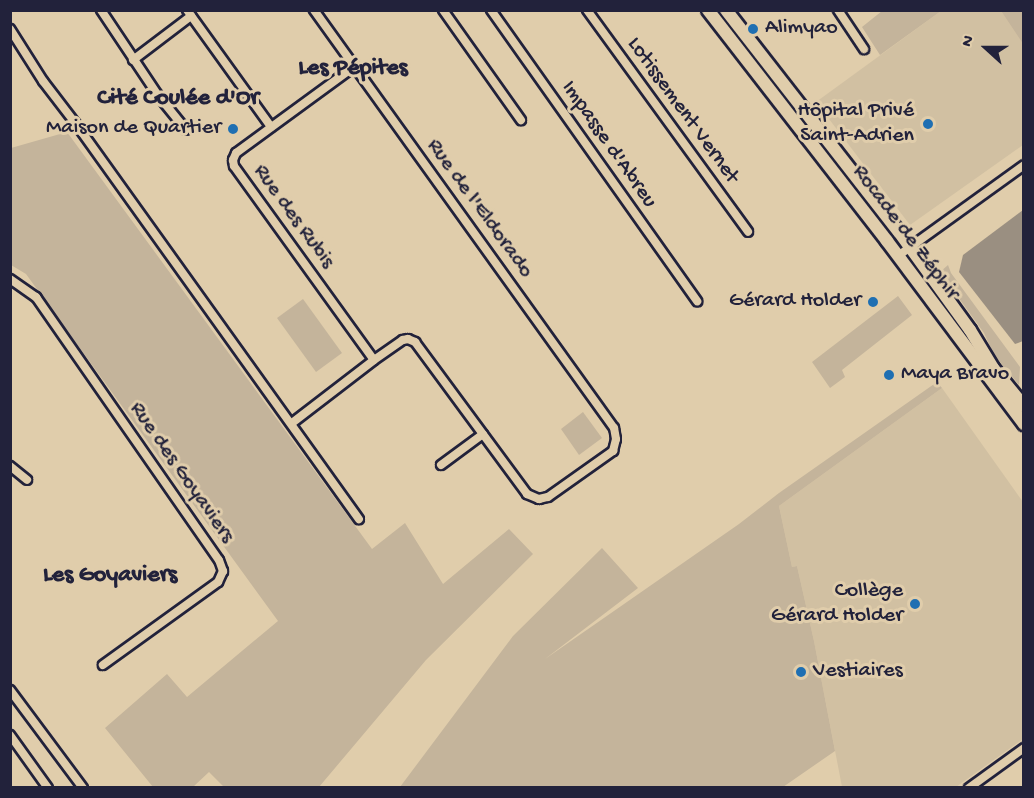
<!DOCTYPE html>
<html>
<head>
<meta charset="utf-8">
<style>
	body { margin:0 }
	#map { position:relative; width:1034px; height:798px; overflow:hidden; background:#e0cdab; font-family:"Gochi Hand",sans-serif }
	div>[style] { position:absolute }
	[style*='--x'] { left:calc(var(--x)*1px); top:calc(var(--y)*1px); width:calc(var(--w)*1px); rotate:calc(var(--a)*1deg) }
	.built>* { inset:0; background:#d1c0a2 }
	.green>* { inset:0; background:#c4b49b }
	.water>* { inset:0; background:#9a8f81 }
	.roads { filter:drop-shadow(2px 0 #22223b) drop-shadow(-2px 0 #22223b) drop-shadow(0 2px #22223b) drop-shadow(0 -2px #22223b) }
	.street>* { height:8px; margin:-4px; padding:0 4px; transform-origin:4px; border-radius:4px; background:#e0cdab }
	.secondary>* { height:12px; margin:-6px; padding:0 6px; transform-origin:6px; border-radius:6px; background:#e0cdab }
	.dots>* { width:16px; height:16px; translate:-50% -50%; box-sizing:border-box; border:3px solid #e0cdab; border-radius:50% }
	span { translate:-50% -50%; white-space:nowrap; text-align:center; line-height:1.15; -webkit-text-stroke:6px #e0cdab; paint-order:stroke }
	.poi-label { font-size:22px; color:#22223b }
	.left { translate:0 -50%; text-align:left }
	.right { translate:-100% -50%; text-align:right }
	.street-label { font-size:22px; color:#22223b }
	.neighbourhood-label { font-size:24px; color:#22223b; font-weight:700 }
	.frame { position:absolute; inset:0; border:12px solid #22223b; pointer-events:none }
	.north { position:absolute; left:956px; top:18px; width:60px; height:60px; -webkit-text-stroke:4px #e0cdab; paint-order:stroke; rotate:291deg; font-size:16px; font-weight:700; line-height:24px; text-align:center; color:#22223b }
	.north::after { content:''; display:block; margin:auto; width:21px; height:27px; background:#22223b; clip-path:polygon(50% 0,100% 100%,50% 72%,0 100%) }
</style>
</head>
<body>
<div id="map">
	<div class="built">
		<i style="clip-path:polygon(941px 11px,1001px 11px,1023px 44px,1023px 145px,910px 225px,816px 102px)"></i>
		<i style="clip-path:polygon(942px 388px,1023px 502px,1023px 739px,956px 787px,842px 787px,814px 641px,797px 566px,792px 567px,779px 506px)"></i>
	</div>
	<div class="green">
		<i style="clip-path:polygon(882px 11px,882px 10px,941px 11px,880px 55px,862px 27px)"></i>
		<i style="clip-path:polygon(1001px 11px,1023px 11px,1023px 44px)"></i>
		<i style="clip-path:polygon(67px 132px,372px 549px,405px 523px,443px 584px,509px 529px,533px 554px,426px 660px,319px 787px,224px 787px,209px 772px,193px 787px,153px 787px,105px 728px,167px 674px,187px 697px,278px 621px,26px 274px,11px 265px,11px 148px)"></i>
		<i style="clip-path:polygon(948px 265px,951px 273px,1020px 367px,1019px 385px,994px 355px,984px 333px,940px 272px)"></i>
		<i style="clip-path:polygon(898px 296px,912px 315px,842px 370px,845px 377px,830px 388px,812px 362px)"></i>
		<i style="clip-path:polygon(303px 299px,342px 353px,316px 372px,277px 318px)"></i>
		<i style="clip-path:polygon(937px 382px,942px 388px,779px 506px,792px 567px,797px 566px,814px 641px,835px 751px,783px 787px,400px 787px,513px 636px,602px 548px,638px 588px,545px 659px,739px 524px,779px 493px)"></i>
		<i style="clip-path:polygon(583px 412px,602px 438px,579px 455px,561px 429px)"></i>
	</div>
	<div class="water">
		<i style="clip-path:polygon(1023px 210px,1023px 341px,1015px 344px,959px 272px,963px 255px)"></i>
	</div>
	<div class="roads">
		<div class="street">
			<i style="--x:101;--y:10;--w:101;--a:56.3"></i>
			<i style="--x:157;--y:94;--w:46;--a:51.1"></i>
			<i style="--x:187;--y:10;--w:144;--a:54.3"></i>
			<i style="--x:443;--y:10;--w:135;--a:54.7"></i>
			<i style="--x:491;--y:10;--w:357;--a:54.7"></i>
			<i style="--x:587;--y:10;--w:274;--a:54"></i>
			<i style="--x:838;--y:10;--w:47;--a:56.3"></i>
			<i style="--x:10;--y:29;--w:62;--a:57.6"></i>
			<i style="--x:43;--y:81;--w:54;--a:52.5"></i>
			<i style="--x:76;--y:124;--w:486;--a:54.4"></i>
			<i style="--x:133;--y:60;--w:73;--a:-37.2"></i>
			<i style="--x:355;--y:66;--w:147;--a:143.8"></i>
			<i style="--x:236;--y:153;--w:8;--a:113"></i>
			<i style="--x:233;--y:160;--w:6;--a:81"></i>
			<i style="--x:234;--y:166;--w:239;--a:54.2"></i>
			<i style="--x:898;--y:256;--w:155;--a:-35.8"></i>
			<i style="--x:10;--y:279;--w:32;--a:35"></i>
			<i style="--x:36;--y:297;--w:320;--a:55.2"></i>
			<i style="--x:219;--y:560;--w:12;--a:70"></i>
			<i style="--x:223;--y:571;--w:12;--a:114"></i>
			<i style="--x:218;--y:582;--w:142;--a:144.2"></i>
			<i style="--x:292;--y:423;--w:103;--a:-37.5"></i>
			<i style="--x:374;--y:360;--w:35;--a:-35"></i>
			<i style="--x:403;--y:340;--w:5;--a:-11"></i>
			<i style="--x:408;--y:339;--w:8;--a:23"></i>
			<i style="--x:415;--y:342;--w:189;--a:53.6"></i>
			<i style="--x:527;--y:494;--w:13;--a:23"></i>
			<i style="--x:539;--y:499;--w:9;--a:-13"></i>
			<i style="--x:548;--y:497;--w:80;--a:-35.3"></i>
			<i style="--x:613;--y:451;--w:12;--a:-76"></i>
			<i style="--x:616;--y:439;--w:11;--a:-100"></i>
			<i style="--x:614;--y:428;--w:515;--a:-125.67"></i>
			<i style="--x:441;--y:465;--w:52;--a:-36.4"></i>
			<i style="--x:10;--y:466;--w:22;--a:39"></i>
			<i style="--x:10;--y:690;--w:122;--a:53.3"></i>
			<i style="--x:10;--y:735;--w:65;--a:54.4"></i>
			<i style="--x:969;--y:788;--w:68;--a:-36"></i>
		</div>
		<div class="secondary">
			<i style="--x:708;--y:10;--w:292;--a:52.2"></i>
			<i style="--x:887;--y:241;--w:229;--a:53.2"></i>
			<i style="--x:726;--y:10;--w:281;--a:52.1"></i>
			<i style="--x:899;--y:232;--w:121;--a:54.1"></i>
			<i style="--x:970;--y:330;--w:44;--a:58.8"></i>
			<i style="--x:993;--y:368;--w:49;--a:50.8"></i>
		</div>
	</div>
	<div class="dots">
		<i style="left:753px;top:29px;background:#1f6fb2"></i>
		<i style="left:928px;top:124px;background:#1f6fb2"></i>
		<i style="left:233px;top:129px;background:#1f6fb2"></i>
		<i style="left:873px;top:302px;background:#1f6fb2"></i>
		<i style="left:889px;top:375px;background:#1f6fb2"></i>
		<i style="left:915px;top:604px;background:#1f6fb2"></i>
		<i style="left:801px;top:672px;background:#1f6fb2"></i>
	</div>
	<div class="poi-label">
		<span class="left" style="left:765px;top:29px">Alimyao</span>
		<span class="right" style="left:914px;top:124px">Hôpital Privé<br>Saint-Adrien</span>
		<span class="right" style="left:221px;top:129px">Maison de Quartier</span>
		<span class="right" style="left:861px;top:302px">Gérard Holder</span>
		<span class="left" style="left:901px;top:375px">Maya Bravo</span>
		<span class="right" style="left:903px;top:604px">Collège<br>Gérard Holder</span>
		<span class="left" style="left:813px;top:672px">Vestiaires</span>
	</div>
	<div class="street-label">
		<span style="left:682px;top:111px;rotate:54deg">Lotissement Vernet</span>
		<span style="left:608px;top:145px;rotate:55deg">Impasse d'Abreu</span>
		<span style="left:479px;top:209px;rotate:54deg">Rue de l'Eldorado</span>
		<span style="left:293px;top:217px;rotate:54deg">Rue des Rubis</span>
		<span style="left:905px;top:233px;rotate:53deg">Rocade de Zéphir</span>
		<span style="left:181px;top:473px;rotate:55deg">Rue des Goyaviers</span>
	</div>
	<div class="neighbourhood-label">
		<span style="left:353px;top:69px">Les Pépites</span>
		<span style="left:178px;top:99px">Cité Coulée d'Or</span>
		<span style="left:110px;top:576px">Les Goyaviers</span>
	</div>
	<div class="frame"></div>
	<div class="north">N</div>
</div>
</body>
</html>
